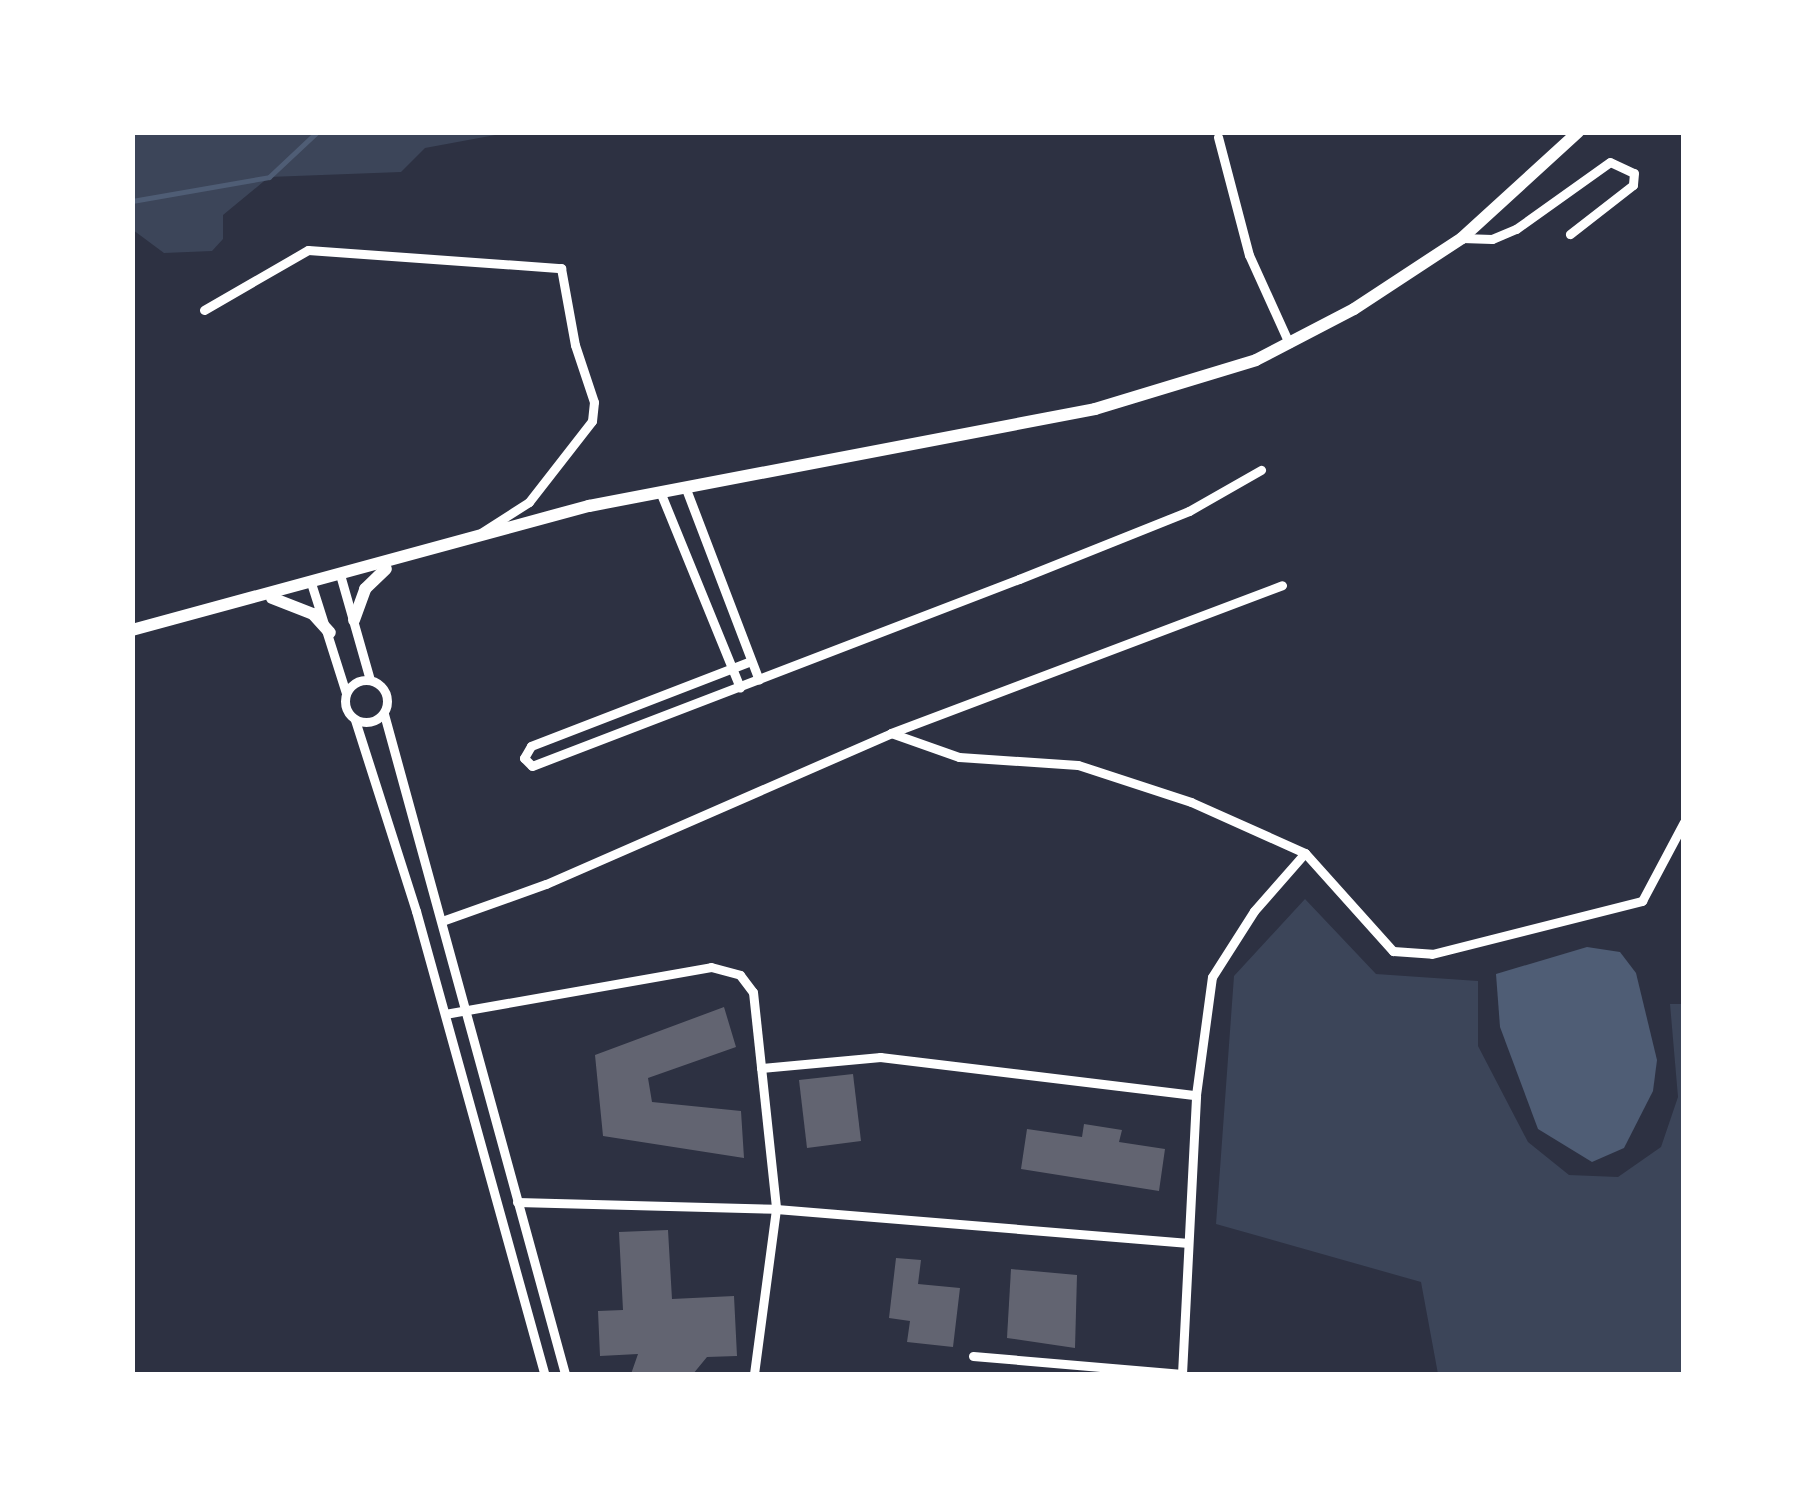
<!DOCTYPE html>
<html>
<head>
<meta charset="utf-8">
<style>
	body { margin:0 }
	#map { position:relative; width:1816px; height:1507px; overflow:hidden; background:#2d3142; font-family:"Public Sans",sans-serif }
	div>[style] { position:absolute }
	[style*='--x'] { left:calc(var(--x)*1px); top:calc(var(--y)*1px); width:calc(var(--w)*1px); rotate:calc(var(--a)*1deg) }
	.green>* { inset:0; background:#3c4559 }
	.water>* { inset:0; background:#4f5d75 }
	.stream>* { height:5px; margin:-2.5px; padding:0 2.5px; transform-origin:2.5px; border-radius:2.5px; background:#4f5d75 }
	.building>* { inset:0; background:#626471 }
	.minor>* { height:9px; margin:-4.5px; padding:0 4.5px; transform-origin:4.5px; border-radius:4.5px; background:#fff }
	.minor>.ring { margin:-4.5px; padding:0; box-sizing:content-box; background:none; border:9px solid #fff; border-radius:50% }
	.secondary>* { height:12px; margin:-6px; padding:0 6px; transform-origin:6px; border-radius:6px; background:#fff }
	span { translate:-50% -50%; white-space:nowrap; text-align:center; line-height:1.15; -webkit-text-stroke:10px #fff; paint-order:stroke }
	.frame { position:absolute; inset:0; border:135px solid #fff; pointer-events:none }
</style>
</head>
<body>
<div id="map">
	<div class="green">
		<i style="clip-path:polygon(132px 133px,133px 132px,506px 133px,425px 148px,401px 172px,269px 177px,223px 215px,223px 239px,212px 251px,164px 253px,133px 230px)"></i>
		<i style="clip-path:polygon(1305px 899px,1376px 974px,1478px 981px,1478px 1046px,1528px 1142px,1569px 1175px,1618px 1177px,1661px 1147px,1678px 1097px,1670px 1004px,1683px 1004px,1683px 1374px,1438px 1374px,1421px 1282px,1216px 1224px,1234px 976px)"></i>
	</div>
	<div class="water">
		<i style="clip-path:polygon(1587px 947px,1620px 952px,1636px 973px,1657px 1060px,1653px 1091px,1624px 1148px,1592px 1162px,1538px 1129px,1500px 1027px,1496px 974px)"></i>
	</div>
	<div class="stream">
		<i style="--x:132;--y:201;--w:139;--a:-9.9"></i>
		<i style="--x:269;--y:177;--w:66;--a:-43.2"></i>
	</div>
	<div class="building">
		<i style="clip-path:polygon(724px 1007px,736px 1047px,648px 1078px,652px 1102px,741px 1111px,744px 1158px,603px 1136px,595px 1055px)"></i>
		<i style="clip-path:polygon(853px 1074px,861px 1141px,807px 1148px,799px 1080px)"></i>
		<i style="clip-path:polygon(1084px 1124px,1122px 1130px,1119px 1142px,1165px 1149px,1159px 1191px,1021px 1169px,1027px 1129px,1082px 1137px)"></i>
		<i style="clip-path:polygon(668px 1230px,672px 1299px,734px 1296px,737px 1356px,707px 1357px,693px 1374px,631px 1374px,638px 1354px,600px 1356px,598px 1311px,623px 1310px,619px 1232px)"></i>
		<i style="clip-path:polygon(896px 1258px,921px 1260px,918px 1284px,960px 1288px,953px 1347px,907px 1342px,910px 1321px,889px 1318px)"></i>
		<i style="clip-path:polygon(1011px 1269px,1077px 1275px,1075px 1348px,1007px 1338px)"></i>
	</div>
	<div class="minor">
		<i style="--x:1218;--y:137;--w:122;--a:75.3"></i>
		<i style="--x:1249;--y:255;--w:97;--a:65.6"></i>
		<i style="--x:1462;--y:238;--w:30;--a:2"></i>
		<i style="--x:1492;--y:239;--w:26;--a:-23"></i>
		<i style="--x:1516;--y:229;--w:115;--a:-35.5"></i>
		<i style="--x:1610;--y:162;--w:26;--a:25"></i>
		<i style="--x:1634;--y:173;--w:12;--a:95"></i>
		<i style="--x:1633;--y:185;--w:80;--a:142.1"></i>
		<i style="--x:204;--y:310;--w:120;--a:-30"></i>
		<i style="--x:308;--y:250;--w:254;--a:4.1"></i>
		<i style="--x:561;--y:268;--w:78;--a:79.7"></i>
		<i style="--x:575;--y:345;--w:60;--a:71.6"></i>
		<i style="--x:594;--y:402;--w:19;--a:96"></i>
		<i style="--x:592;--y:421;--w:103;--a:127.9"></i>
		<i style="--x:529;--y:502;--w:56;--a:147.4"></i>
		<i style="--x:686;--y:489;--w:204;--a:69.1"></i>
		<i style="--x:661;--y:494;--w:209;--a:67.8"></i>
		<i style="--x:341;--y:578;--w:106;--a:74.1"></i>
		<i style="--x:312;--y:586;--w:112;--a:72.4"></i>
		<i style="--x:751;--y:661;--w:236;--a:158.9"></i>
		<i style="--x:531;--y:746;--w:14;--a:120"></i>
		<i style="--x:524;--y:758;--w:11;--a:45"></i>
		<i style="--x:532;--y:766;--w:522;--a:-21.01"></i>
		<i style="--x:1019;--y:579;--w:183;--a:-21.8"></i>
		<i style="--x:1189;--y:511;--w:83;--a:-29.7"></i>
		<i class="ring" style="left:345px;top:680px;width:33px;height:33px"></i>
		<i style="--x:384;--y:714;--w:684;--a:74.66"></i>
		<i style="--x:355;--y:720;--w:201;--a:72.3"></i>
		<i style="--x:416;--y:911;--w:480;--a:74.5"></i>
		<i style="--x:891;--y:733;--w:72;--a:19.4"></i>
		<i style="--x:959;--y:757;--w:119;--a:3.8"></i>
		<i style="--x:1078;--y:765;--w:119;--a:18.1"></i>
		<i style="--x:1191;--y:802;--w:125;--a:24.1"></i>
		<i style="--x:1305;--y:853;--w:132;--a:48.1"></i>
		<i style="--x:1393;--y:951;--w:39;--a:4"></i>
		<i style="--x:1432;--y:954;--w:217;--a:-14.2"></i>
		<i style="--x:1642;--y:901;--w:89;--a:-62"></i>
		<i style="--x:442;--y:921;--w:110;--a:-19.6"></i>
		<i style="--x:546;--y:884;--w:377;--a:-23.6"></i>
		<i style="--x:891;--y:733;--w:418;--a:-20.7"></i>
		<i style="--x:445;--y:1014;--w:270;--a:-10"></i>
		<i style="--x:711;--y:967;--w:30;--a:15"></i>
		<i style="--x:740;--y:975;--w:21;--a:53"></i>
		<i style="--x:753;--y:992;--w:218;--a:83.9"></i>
		<i style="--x:776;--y:1209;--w:166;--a:97.6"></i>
		<i style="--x:761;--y:1068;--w:120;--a:-5.3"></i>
		<i style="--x:880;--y:1057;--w:318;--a:6.9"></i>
		<i style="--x:517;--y:1202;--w:259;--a:1.5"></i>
		<i style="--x:776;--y:1209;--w:411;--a:4.7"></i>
		<i style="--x:973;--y:1356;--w:210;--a:4.9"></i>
		<i style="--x:1182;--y:1374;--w:279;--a:-87.1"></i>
		<i style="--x:1196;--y:1095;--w:119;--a:-82.3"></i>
		<i style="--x:1212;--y:977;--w:78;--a:-57.5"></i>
		<i style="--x:1254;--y:911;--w:77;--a:-48.7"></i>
	</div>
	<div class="secondary">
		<i style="--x:272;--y:598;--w:44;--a:21.3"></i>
		<i style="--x:313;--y:614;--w:25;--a:48"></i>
		<i style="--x:354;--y:620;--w:33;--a:-70"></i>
		<i style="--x:365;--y:589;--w:29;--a:-44"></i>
		<i style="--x:132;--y:630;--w:474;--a:-15.2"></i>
		<i style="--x:589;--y:506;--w:515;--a:-10.85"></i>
		<i style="--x:1095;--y:409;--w:168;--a:-16.9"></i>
		<i style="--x:1256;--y:360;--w:110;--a:-27.5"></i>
		<i style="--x:1354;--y:309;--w:129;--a:-33.3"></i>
		<i style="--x:1462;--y:238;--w:157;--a:-42.4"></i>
	</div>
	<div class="frame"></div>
</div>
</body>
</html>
